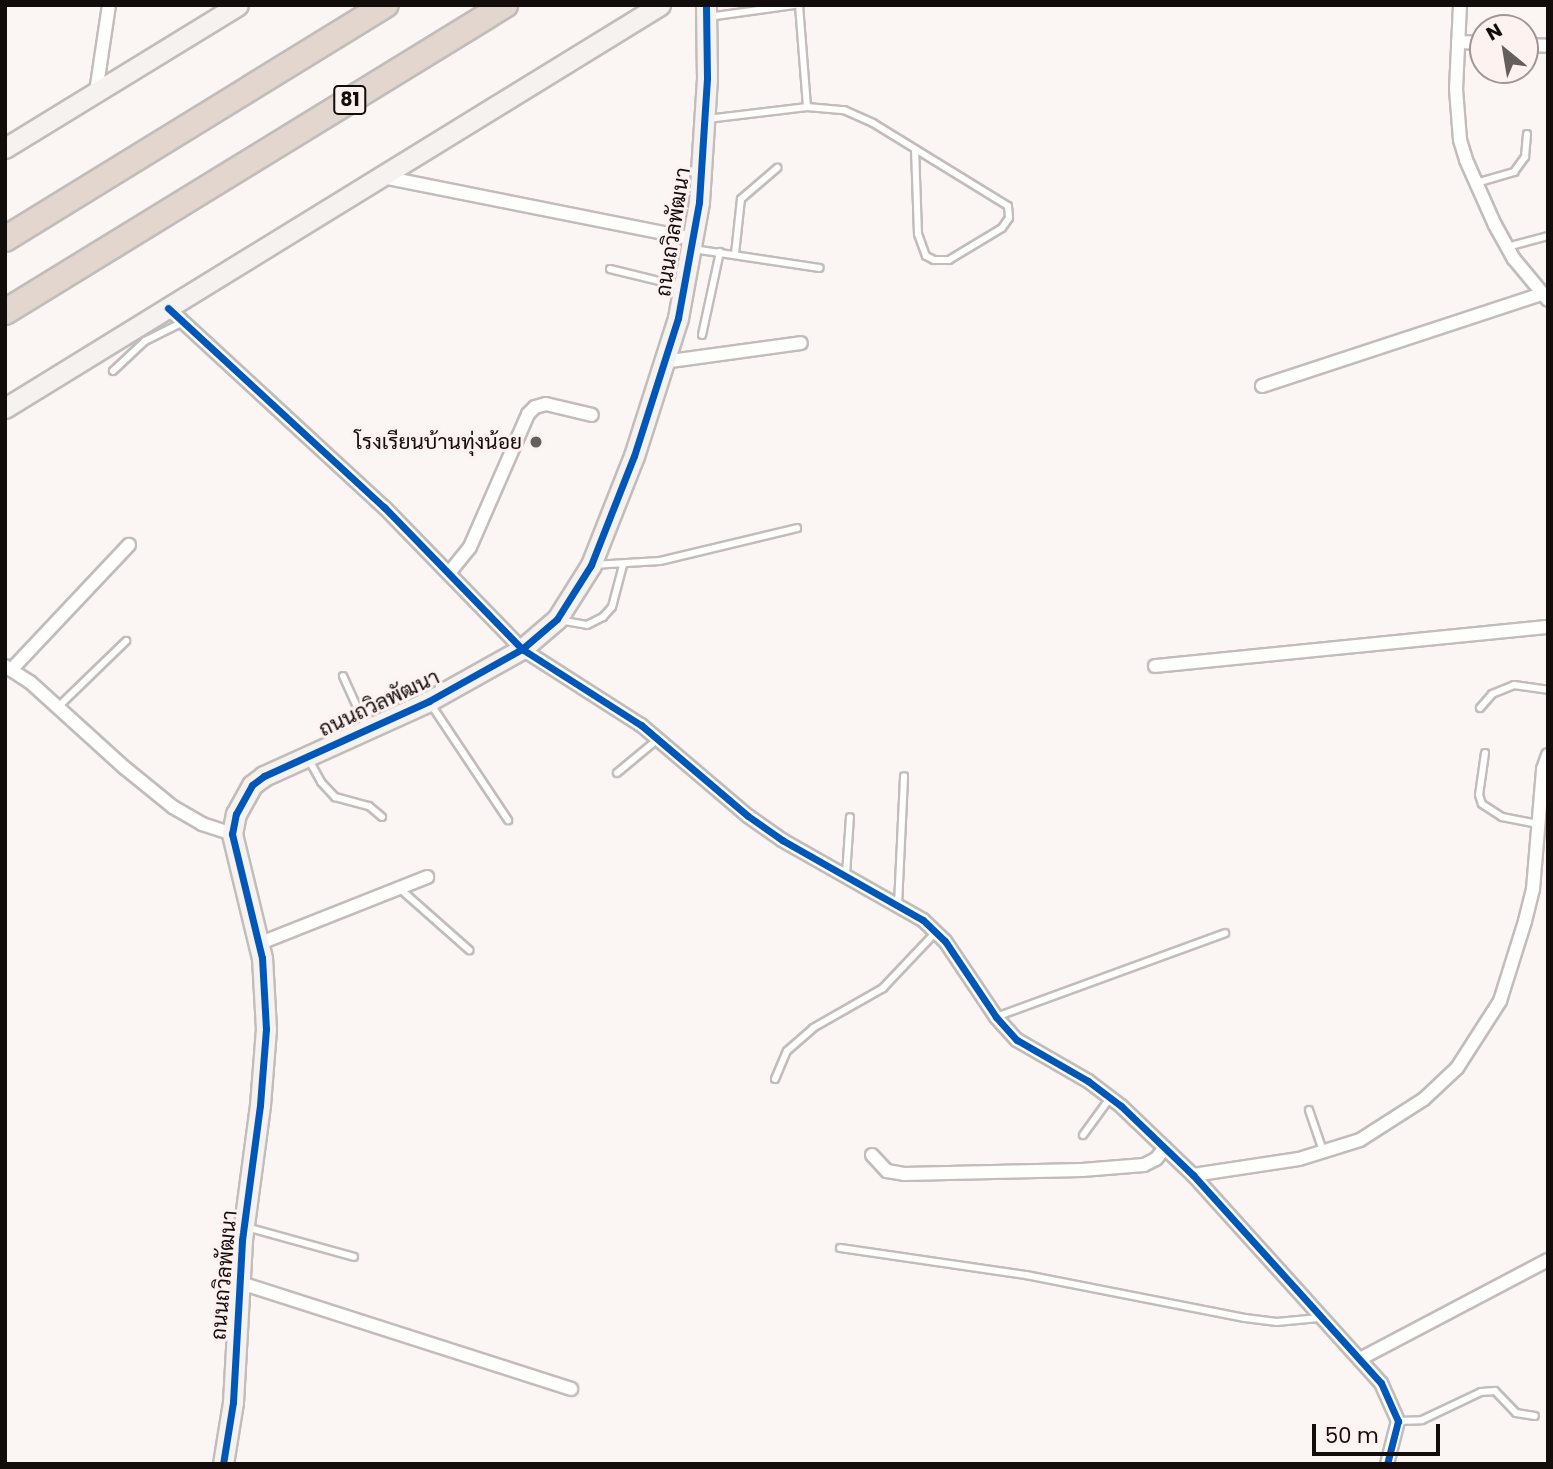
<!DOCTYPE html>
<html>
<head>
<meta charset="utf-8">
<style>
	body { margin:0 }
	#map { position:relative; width:1553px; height:1469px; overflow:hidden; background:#fbf5f4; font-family:Poppins,Sarabun,sans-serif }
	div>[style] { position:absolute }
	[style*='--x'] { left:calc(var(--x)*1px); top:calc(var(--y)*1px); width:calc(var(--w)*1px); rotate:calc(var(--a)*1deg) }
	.roads { filter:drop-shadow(2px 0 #c2bcbb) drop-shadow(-2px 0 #c2bcbb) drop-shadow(0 2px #c2bcbb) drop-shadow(0 -2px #c2bcbb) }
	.lane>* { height:6px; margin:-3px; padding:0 3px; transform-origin:3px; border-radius:3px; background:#fefefd }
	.street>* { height:12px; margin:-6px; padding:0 6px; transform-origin:6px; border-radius:6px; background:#fefefd }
	.secondary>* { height:19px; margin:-9.5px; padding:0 9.5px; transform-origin:9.5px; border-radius:9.5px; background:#f6f2ef }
	.highway>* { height:24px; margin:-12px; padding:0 12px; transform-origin:12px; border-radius:12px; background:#e2d6ce }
	.cycleway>* { height:7px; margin:-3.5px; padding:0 3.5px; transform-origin:3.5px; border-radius:3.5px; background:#0057b8 }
	.dots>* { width:19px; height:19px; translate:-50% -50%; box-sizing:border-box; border:4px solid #fef2f1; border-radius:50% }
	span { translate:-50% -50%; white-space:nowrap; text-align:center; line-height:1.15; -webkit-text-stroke:6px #fef2f1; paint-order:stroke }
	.shield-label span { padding:2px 5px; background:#fef2f1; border:2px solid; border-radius:5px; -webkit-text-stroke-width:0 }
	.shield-label { font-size:19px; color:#120c0b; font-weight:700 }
	.street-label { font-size:21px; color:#120c0b }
	.poi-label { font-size:21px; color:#120c0b }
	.right { translate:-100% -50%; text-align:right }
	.frame { position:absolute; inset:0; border:7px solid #120c0b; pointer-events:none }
	.north { position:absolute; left:1469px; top:14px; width:70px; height:70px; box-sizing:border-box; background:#fef2f1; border:2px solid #a09695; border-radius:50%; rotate:330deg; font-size:19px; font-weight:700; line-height:28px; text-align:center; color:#120c0b }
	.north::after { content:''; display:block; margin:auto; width:24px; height:32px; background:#645e5d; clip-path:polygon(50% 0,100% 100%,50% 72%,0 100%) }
	.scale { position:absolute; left:1312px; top:1424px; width:128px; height:32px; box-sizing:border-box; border:4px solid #120c0b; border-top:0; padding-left:9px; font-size:21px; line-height:24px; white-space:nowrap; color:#120c0b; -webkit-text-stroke:5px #fef2f1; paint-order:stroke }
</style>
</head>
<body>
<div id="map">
	<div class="roads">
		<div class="lane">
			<i style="--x:799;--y:5;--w:102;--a:85.5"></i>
			<i style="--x:708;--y:17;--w:87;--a:-7.9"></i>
			<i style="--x:707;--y:119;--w:101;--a:-6.8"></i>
			<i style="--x:807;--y:107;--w:37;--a:5"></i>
			<i style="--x:844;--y:110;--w:32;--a:24"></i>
			<i style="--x:873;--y:123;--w:158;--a:31.6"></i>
			<i style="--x:1008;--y:206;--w:12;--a:85"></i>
			<i style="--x:1009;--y:218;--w:12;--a:125"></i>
			<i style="--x:1002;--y:228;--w:62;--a:148.9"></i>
			<i style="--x:949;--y:260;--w:15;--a:180"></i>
			<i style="--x:934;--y:260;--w:9;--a:-153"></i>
			<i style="--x:926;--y:256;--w:23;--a:-110"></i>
			<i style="--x:918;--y:234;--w:84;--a:-92"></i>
			<i style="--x:1476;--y:183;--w:40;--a:-16"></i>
			<i style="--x:1514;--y:172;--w:19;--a:-54"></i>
			<i style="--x:1525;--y:157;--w:23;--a:-85"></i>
			<i style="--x:1507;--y:247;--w:42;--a:-15"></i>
			<i style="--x:693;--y:249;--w:128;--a:8.5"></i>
			<i style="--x:735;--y:254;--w:55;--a:-83.8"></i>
			<i style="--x:741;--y:199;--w:48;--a:-40.7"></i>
			<i style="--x:610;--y:269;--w:72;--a:13.7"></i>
			<i style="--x:702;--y:335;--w:85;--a:-77.8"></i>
			<i style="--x:113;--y:371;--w:44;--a:-43.2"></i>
			<i style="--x:145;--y:341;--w:42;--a:-26.6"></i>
			<i style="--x:593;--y:565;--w:67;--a:-3.4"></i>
			<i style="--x:660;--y:561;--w:141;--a:-13.5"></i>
			<i style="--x:559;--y:620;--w:28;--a:10"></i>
			<i style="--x:587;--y:625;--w:18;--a:-27"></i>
			<i style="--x:603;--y:617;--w:13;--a:-48"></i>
			<i style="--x:612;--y:607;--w:43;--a:-75.3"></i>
			<i style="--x:343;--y:676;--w:56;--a:65.7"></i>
			<i style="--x:430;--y:703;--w:141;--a:56.3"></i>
			<i style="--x:58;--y:707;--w:95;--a:-44.1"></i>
			<i style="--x:1480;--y:708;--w:18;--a:-49"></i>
			<i style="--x:1492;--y:694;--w:24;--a:-22"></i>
			<i style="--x:1514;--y:685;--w:34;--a:8"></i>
			<i style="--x:1485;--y:753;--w:42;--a:98.1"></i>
			<i style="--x:1479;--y:795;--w:9;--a:72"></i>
			<i style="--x:1482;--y:804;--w:24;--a:33"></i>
			<i style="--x:1502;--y:817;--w:38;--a:11"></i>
			<i style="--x:309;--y:760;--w:25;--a:61"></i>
			<i style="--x:321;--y:782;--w:21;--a:47"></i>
			<i style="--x:335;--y:797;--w:35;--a:15"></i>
			<i style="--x:369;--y:806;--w:17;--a:40"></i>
			<i style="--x:617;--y:773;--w:53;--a:-39.7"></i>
			<i style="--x:846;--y:875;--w:58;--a:-86.1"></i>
			<i style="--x:399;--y:888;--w:94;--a:41.5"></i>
			<i style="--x:898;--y:905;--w:129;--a:-87.3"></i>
			<i style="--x:996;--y:1017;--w:244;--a:-20.1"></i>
			<i style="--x:775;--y:1079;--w:30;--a:-67"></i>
			<i style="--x:787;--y:1051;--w:35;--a:-41"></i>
			<i style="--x:813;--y:1028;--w:81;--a:-29.7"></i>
			<i style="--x:883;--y:988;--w:77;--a:-46.6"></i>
			<i style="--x:1309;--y:1110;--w:43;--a:71.1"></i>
			<i style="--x:1083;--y:1135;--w:46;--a:-53.9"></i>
			<i style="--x:246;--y:1227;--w:112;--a:15.5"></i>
			<i style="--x:840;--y:1248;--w:188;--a:8.3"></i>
			<i style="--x:1026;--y:1275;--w:223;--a:11.1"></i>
			<i style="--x:1245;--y:1318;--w:32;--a:7"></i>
			<i style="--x:1277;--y:1322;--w:42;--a:-5.4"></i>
			<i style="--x:1398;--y:1421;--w:24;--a:-2"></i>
			<i style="--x:1422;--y:1420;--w:65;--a:-25.4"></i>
			<i style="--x:1481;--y:1392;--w:14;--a:-4"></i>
			<i style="--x:1495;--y:1391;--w:30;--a:46"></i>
			<i style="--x:1516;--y:1413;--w:19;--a:9"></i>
		</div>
		<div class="street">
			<i style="--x:1460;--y:5;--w:84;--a:92.7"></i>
			<i style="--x:1456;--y:89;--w:51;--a:85.5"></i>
			<i style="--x:1460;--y:140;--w:21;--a:73"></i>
			<i style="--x:1466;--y:160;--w:71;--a:66"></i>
			<i style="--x:1495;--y:225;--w:39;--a:61"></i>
			<i style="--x:1514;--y:259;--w:53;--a:50.3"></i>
			<i style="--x:1458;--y:42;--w:25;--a:2"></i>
			<i style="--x:1525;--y:45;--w:23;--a:2"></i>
			<i style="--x:96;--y:92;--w:88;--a:-81.5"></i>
			<i style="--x:378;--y:176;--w:320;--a:11.3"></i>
			<i style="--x:168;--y:308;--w:294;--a:42.7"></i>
			<i style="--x:384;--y:507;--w:198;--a:45.8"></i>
			<i style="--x:522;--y:649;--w:141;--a:32.6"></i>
			<i style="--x:641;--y:725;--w:140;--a:40.4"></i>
			<i style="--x:748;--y:816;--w:42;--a:35.2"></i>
			<i style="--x:782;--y:840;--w:162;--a:29.6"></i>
			<i style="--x:923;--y:920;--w:30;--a:44"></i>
			<i style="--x:945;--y:941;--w:92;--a:56.1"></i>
			<i style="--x:996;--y:1017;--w:31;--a:48"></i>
			<i style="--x:1017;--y:1040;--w:82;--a:30"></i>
			<i style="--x:1088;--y:1081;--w:41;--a:37.1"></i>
			<i style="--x:1121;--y:1106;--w:100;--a:43.8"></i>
			<i style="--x:1193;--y:1175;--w:280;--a:47.9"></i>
			<i style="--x:1381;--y:1383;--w:42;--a:65.9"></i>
			<i style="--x:1398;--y:1421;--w:44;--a:104.3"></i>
			<i style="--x:663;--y:362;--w:139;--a:-7.8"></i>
			<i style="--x:1262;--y:386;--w:294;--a:-18.2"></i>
			<i style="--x:449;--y:573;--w:33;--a:-51"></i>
			<i style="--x:470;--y:547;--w:145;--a:-66.4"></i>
			<i style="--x:528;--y:414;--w:10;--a:-45"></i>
			<i style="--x:535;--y:407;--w:11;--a:-15"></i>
			<i style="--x:546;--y:404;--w:47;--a:13.4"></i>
			<i style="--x:5;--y:666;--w:30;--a:33"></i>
			<i style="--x:30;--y:682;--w:128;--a:42.2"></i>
			<i style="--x:125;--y:768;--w:62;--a:39.1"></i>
			<i style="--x:173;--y:807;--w:34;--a:30"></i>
			<i style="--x:202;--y:824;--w:32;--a:18"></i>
			<i style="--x:1155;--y:666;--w:395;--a:-5.7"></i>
			<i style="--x:11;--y:670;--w:172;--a:-46.7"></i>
			<i style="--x:258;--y:944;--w:182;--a:-21.6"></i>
			<i style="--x:872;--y:1155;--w:22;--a:47"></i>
			<i style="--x:887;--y:1171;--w:17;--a:10"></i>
			<i style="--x:904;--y:1174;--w:178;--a:-1.3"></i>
			<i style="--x:1082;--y:1170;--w:62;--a:-4.6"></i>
			<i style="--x:1144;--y:1165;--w:13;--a:-27"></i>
			<i style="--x:1156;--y:1159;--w:14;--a:-51"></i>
			<i style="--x:1193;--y:1175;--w:107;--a:-8.6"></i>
			<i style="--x:1299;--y:1159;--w:64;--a:-17.3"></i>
			<i style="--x:1360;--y:1140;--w:76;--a:-32.6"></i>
			<i style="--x:1424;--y:1099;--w:45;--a:-43.2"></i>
			<i style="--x:1457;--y:1068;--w:80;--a:-57.3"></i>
			<i style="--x:1500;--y:1001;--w:84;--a:-72.6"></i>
			<i style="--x:1525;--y:921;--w:33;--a:-76"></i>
			<i style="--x:1533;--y:889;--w:120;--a:-85.2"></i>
			<i style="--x:1543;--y:769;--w:15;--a:-70"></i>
			<i style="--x:238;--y:1282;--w:350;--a:17.8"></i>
			<i style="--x:1360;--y:1359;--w:212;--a:-27.8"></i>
		</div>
		<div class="secondary">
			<i style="--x:5;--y:148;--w:273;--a:-31.5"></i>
			<i style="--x:5;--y:408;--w:769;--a:-31.6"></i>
			<i style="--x:223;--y:1464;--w:63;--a:-80.8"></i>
			<i style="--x:233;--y:1402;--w:162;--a:-86.8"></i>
			<i style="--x:242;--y:1240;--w:136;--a:-82.4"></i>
			<i style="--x:260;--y:1105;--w:76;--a:-85.5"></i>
			<i style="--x:266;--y:1029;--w:71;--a:-93.2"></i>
			<i style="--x:262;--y:958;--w:128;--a:-103.6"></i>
			<i style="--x:232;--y:834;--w:20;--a:-79"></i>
			<i style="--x:236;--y:814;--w:33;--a:-61"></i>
			<i style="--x:252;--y:785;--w:15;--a:-37"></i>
			<i style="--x:264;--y:776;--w:181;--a:-24.4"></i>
			<i style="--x:429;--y:701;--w:107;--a:-29.2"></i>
			<i style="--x:522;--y:649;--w:46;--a:-40.6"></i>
			<i style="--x:557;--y:619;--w:64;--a:-57.8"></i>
			<i style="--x:591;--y:565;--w:117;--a:-68.5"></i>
			<i style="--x:634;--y:456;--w:145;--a:-72.3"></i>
			<i style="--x:678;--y:318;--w:118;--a:-79.7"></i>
			<i style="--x:699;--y:202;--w:124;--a:-86.3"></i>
			<i style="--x:707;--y:78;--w:73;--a:-90.8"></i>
		</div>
		<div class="highway">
			<i style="--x:5;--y:239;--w:447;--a:-31.6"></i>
			<i style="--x:5;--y:312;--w:587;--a:-31.55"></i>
		</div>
	</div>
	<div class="cycleway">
		<i style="--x:168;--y:308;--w:294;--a:42.7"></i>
		<i style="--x:384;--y:507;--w:198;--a:45.8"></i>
		<i style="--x:522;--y:649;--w:141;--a:32.6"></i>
		<i style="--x:641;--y:725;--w:140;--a:40.4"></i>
		<i style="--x:748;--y:816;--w:42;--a:35.2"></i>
		<i style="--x:782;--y:840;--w:162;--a:29.6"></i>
		<i style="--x:923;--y:920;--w:30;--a:44"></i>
		<i style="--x:945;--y:941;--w:92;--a:56.1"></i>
		<i style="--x:996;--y:1017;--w:31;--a:48"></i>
		<i style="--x:1017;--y:1040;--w:82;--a:30"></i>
		<i style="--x:1088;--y:1081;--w:41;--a:37.1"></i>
		<i style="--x:1121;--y:1106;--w:100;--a:43.8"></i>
		<i style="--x:1193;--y:1175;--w:280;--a:47.9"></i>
		<i style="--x:1381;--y:1383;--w:42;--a:65.9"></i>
		<i style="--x:1398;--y:1421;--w:44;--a:104.3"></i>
		<i style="--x:223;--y:1464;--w:63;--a:-80.8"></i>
		<i style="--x:233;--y:1402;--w:162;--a:-86.8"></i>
		<i style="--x:242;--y:1240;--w:136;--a:-82.4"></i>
		<i style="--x:260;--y:1105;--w:76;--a:-85.5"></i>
		<i style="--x:266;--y:1029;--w:71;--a:-93.2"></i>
		<i style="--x:262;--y:958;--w:128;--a:-103.6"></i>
		<i style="--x:232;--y:834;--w:20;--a:-79"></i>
		<i style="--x:236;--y:814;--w:33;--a:-61"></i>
		<i style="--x:252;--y:785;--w:15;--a:-37"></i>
		<i style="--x:264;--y:776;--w:181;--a:-24.4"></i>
		<i style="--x:429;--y:701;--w:107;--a:-29.2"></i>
		<i style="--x:522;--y:649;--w:46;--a:-40.6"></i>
		<i style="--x:557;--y:619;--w:64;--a:-57.8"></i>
		<i style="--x:591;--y:565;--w:117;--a:-68.5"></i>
		<i style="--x:634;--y:456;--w:145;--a:-72.3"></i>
		<i style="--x:678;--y:318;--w:118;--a:-79.7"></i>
		<i style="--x:699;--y:202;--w:124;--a:-86.3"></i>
		<i style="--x:707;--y:78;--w:73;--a:-90.8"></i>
	</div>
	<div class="dots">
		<i style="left:536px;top:442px;background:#645e5d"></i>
	</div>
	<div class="shield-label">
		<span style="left:350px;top:100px">81</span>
	</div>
	<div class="street-label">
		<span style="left:673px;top:232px;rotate:-81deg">ถนนถวิลพัฒนา</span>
		<span style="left:379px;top:703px;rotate:-25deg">ถนนถวิลพัฒนา</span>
		<span style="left:224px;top:1275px;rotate:-85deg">ถนนถวิลพัฒนา</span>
	</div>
	<div class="poi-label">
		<span class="right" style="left:522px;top:442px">โรงเรียนบ้านทุ่งน้อย</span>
	</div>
	<div class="frame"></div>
	<div class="north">N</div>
	<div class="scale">50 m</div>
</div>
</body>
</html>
